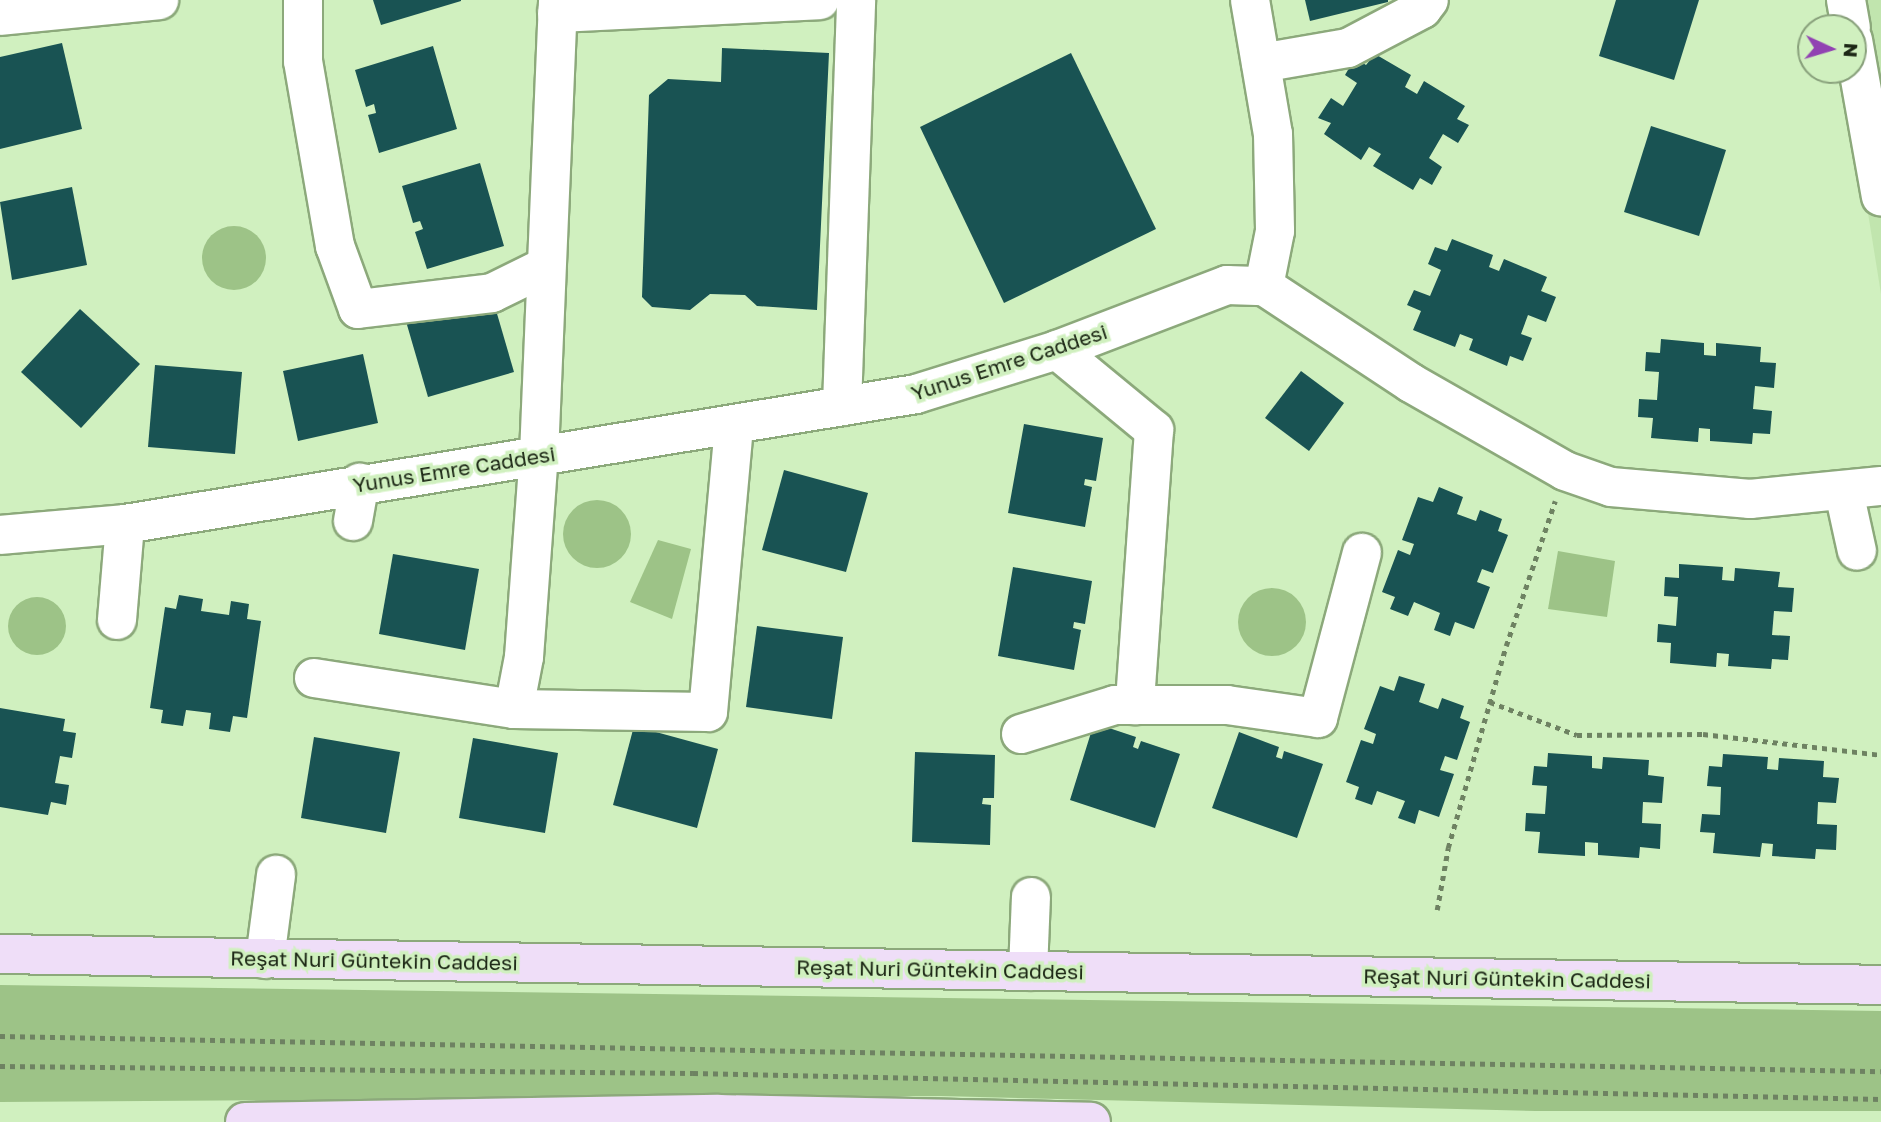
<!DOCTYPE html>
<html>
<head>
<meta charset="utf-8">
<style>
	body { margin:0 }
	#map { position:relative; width:1881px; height:1122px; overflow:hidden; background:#d0f0bf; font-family:"Golos Text",sans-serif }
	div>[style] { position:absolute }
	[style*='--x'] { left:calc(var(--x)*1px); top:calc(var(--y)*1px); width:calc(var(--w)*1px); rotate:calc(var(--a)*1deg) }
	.built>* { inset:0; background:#c1e5ae }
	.green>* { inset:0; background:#9dc387 }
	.round { border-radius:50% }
	.building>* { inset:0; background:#195353 }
	.path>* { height:4.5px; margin-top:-2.25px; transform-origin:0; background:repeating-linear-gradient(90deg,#6e8262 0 5px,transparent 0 10px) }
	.roads { filter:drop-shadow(2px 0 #8ca97b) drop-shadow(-2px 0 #8ca97b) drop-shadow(0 2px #8ca97b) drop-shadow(0 -2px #8ca97b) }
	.minor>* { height:38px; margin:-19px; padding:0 19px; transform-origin:19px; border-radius:19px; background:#fff }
	.major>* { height:38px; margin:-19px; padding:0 19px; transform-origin:19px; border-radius:19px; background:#efdef8 }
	span { translate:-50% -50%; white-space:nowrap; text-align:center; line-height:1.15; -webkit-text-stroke:7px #d0f0bf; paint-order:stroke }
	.street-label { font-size:21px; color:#1c2715 }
	.north { position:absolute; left:1797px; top:14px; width:70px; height:70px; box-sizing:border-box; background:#d0f0bf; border:2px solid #88a07b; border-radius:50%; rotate:94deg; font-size:19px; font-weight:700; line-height:28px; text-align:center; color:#1c2715 }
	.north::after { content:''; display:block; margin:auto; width:24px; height:32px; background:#9142b2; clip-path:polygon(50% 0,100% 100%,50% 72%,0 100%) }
</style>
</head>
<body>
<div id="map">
	<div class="built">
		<i style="clip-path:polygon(1833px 0,1881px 0,1881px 294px,1845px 70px)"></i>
	</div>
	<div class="green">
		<i class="round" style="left:202px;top:226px;width:64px;height:64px"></i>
		<i class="round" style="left:563px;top:500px;width:68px;height:68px"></i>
		<i style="clip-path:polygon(658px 540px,691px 549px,672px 619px,630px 602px)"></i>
		<i style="clip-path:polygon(1558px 551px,1615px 561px,1607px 617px,1548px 609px)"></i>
		<i class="round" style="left:1238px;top:588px;width:68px;height:68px"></i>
		<i class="round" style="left:8px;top:597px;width:58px;height:58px"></i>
		<i style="clip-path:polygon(0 985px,1881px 1011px,1881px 1111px,1536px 1111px,941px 1096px,0 1102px)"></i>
	</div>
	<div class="building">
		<i style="clip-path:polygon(373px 0,461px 0,461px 1px,381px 25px)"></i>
		<i style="clip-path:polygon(1305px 0,1388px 0,1388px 2px,1310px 21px)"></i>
		<i style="clip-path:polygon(1616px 0,1699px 0,1674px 80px,1599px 56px)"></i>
		<i style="clip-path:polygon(62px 43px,82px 129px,0 149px,0 57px)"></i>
		<i style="clip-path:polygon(433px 46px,457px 129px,379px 153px,368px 115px,376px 113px,374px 104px,366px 107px,355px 70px)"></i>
		<i style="clip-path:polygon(722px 48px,829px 53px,817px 310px,757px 306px,745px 295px,710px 294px,690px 310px,652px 307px,642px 297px,649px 95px,668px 79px,721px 82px)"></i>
		<i style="clip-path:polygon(1071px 53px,1156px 229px,1004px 303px,920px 127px)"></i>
		<i style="clip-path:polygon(1375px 54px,1411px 75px,1405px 87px,1417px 94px,1424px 81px,1465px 106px,1457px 119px,1469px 125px,1458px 143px,1443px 134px,1429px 158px,1442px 167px,1432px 185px,1420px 178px,1413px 190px,1373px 166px,1381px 154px,1369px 147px,1361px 160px,1324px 134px,1331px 123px,1318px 118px,1331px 98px,1343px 106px,1357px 83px,1345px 75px,1355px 58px,1366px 65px)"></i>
		<i style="clip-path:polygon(1651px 126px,1726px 150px,1699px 236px,1624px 212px)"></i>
		<i style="clip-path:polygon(480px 163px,504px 246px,427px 269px,415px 232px,423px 229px,420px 221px,413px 223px,402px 186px)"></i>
		<i style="clip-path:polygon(72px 187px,87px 265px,12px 280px,0 202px)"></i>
		<i style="clip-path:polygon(1452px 239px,1493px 255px,1489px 267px,1499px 271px,1504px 259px,1547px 277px,1541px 291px,1556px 297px,1546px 322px,1528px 315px,1521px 334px,1532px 338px,1523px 361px,1510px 356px,1507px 366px,1469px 350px,1473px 339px,1460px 334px,1455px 347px,1413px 330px,1421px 311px,1407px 305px,1414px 290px,1430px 296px,1441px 270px,1428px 264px,1435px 247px,1447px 251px)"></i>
		<i style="clip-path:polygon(491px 293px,514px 372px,428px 397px,405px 318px)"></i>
		<i style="clip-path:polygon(80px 309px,140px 364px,81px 428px,21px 372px)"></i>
		<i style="clip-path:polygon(1661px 339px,1704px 343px,1704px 355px,1716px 356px,1716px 343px,1761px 347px,1760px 362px,1776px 363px,1774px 388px,1755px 386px,1753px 409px,1772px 411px,1770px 434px,1753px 433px,1752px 444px,1710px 441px,1710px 429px,1699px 428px,1698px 442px,1651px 438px,1653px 418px,1638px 417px,1639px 399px,1657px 400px,1659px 372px,1645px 371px,1646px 352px,1660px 353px)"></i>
		<i style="clip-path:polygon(363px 354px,378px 423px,298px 441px,283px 371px)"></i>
		<i style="clip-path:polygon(155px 365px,242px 372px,235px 454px,148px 447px)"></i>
		<i style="clip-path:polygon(1301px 371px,1344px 403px,1309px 451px,1265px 418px)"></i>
		<i style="clip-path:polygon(1024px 424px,1103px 438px,1096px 481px,1085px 479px,1084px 485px,1092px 487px,1085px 527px,1008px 513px)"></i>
		<i style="clip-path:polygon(784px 470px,868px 493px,846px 572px,762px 550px)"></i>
		<i style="clip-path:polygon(1439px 487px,1463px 497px,1457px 514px,1476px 521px,1480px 510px,1502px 519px,1498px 531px,1508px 535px,1493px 573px,1482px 569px,1477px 582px,1490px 587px,1474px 629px,1455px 622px,1450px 636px,1434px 630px,1440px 613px,1414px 602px,1408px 616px,1390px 609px,1395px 597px,1382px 592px,1398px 550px,1410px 555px,1414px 544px,1402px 540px,1418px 497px,1433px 502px)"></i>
		<i style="clip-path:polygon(393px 554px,479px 569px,465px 650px,379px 634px)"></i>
		<i style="clip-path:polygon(1679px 564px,1723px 567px,1722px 580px,1734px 581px,1735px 568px,1780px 572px,1778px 587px,1794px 588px,1792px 612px,1774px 611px,1772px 635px,1790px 636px,1788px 660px,1772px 659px,1771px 669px,1728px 666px,1729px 654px,1717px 653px,1716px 667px,1670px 663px,1671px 643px,1657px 642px,1658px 624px,1676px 626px,1678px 597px,1664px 596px,1665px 577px,1679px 578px)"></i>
		<i style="clip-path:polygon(1013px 567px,1092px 581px,1085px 624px,1074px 622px,1073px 628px,1081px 630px,1074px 670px,998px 656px)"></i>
		<i style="clip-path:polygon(179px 595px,203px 599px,201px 611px,229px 615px,231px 601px,249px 604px,247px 619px,261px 621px,247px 718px,233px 716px,230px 732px,209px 729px,211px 713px,186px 710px,183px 726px,161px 723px,163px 710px,150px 708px,165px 607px,176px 609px)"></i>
		<i style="clip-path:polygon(757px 626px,843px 637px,832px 719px,746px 707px)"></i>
		<i style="clip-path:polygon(1399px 676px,1425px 684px,1419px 702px,1438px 709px,1442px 698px,1464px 706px,1460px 718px,1470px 722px,1457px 760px,1445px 756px,1440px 770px,1454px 774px,1439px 817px,1419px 810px,1415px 824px,1398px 818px,1405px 801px,1377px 791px,1372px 805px,1355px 799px,1359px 787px,1346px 782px,1361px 740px,1373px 744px,1376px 734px,1364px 729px,1380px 686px,1394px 691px)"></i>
		<i style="clip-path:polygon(0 708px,65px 719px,63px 731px,76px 733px,72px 758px,60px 756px,55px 783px,69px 785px,66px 805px,51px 802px,48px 815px,0 807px)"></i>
		<i style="clip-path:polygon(1094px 723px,1136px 737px,1133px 747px,1138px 749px,1141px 741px,1180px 754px,1155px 828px,1070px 800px)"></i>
		<i style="clip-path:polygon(634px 726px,718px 749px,697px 828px,613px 805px)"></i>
		<i style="clip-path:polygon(1239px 732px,1279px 747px,1276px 757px,1282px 759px,1284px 751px,1323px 764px,1297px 838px,1212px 808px)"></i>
		<i style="clip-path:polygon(314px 737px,400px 752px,386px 833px,301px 818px)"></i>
		<i style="clip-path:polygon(473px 738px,558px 753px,545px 833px,459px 818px)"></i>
		<i style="clip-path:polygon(915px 752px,995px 755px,994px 798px,983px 798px,982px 804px,991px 805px,990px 845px,912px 842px)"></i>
		<i style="clip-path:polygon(1548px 753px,1592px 756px,1592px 768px,1602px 769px,1603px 757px,1649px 760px,1648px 775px,1664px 777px,1662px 803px,1643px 802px,1642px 823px,1661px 824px,1660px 849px,1640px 847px,1639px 858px,1598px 855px,1598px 843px,1585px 842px,1585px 856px,1538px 853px,1540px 832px,1525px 831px,1526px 813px,1545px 814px,1547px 786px,1532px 785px,1534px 766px,1547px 767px)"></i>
		<i style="clip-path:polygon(1723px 754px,1768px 757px,1767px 769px,1778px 770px,1779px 758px,1824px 761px,1823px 777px,1839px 778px,1836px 803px,1818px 802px,1817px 824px,1837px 825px,1836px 850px,1816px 849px,1815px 859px,1772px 856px,1773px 844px,1762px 843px,1760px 857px,1713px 853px,1715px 833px,1700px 832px,1702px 814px,1720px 815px,1721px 787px,1707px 786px,1709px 766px,1722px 767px)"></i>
	</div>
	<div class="path">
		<i style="--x:1490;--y:702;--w:93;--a:20.8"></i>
		<i style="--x:1577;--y:735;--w:126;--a:-0.5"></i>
		<i style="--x:1703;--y:734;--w:179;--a:6.7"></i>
		<i style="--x:1437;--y:910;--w:63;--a:-79.9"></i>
		<i style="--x:1448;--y:848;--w:210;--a:-74"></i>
		<i style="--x:1506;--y:646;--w:153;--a:-71.3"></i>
		<i style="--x:0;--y:1036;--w:1881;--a:1.07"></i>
		<i style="--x:0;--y:1066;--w:693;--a:0.58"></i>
		<i style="--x:693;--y:1073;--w:1188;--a:1.25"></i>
	</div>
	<div class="roads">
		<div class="minor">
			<i style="--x:303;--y:0;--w:61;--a:90"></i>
			<i style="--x:303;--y:61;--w:188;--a:80.2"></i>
			<i style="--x:335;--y:246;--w:67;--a:69.9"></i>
			<i style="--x:358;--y:309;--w:135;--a:-6.8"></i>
			<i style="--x:492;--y:293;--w:57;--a:-26.1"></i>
			<i style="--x:1250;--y:0;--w:136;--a:80.3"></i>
			<i style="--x:1273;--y:134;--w:97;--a:88.8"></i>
			<i style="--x:1275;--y:231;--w:56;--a:101.3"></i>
			<i style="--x:1846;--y:0;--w:28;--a:80"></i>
			<i style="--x:557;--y:13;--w:263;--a:-2.8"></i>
			<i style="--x:0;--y:16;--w:160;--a:-5.7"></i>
			<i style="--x:1853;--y:40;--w:159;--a:79.9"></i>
			<i style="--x:1261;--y:63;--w:88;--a:-9.8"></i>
			<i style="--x:1348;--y:48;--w:84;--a:-27.8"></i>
			<i style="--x:1422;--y:9;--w:11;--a:-52"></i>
			<i style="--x:1057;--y:350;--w:126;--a:39.5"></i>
			<i style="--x:1154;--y:430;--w:276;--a:94"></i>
			<i style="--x:842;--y:406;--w:406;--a:-88"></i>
			<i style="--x:1844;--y:492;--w:60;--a:77.6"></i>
			<i style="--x:353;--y:521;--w:39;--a:-80"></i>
			<i style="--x:0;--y:535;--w:125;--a:-5"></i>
			<i style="--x:125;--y:524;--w:802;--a:-9.33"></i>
			<i style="--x:916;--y:394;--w:148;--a:-17.3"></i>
			<i style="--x:1057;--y:350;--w:182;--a:-20.9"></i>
			<i style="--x:1227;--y:285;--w:37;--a:2"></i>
			<i style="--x:1264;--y:286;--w:176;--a:33.4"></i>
			<i style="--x:1411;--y:383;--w:177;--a:29.7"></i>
			<i style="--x:1565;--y:471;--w:49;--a:19.2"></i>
			<i style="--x:1611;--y:487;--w:140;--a:4.9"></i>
			<i style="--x:1750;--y:499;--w:132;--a:-5.7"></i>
			<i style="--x:117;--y:620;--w:96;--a:-85.2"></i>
			<i style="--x:314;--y:678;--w:202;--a:8.8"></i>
			<i style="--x:514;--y:709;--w:53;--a:-79.1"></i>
			<i style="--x:524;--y:657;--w:203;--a:-85.8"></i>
			<i style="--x:539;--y:455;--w:455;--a:-87.6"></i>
			<i style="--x:514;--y:709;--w:194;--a:0.9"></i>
			<i style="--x:708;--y:712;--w:288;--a:-84.8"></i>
			<i style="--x:1021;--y:734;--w:98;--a:-17.1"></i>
			<i style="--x:1115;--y:705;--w:112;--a:0"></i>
			<i style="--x:1227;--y:705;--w:92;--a:8.1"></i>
			<i style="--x:1318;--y:718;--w:171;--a:-75.1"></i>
			<i style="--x:265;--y:959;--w:85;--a:-82.5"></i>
			<i style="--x:1028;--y:971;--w:74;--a:-87.7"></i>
		</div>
		<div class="major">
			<i style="--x:0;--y:954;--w:1881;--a:0.94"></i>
			<i style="--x:245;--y:1122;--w:473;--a:-1"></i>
			<i style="--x:718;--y:1114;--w:373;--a:1.2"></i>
		</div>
	</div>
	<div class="street-label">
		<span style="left:1009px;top:362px;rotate:-18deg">Yunus Emre Caddesi</span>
		<span style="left:454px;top:469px;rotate:-9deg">Yunus Emre Caddesi</span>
		<span style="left:374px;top:960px;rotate:1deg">Reşat Nuri Güntekin Caddesi</span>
		<span style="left:940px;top:969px;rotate:1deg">Reşat Nuri Güntekin Caddesi</span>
		<span style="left:1507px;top:978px;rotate:1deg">Reşat Nuri Güntekin Caddesi</span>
	</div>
	<div class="north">N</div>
</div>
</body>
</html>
